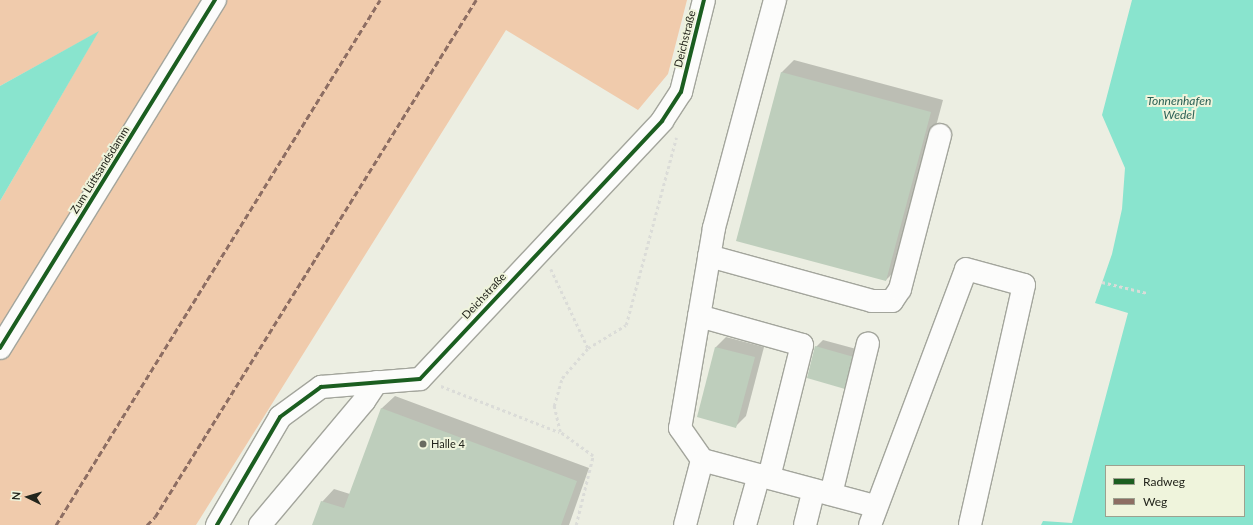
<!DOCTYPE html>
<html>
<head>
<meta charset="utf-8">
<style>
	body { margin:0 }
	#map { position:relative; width:1253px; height:525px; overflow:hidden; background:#eceee2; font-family:Lato,sans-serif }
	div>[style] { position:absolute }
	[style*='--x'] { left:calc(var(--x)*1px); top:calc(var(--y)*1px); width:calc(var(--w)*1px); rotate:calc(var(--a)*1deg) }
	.green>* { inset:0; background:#f0cbac }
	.water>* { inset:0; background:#89e4ce }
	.shadow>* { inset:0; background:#0003 }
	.building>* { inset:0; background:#becebc }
	.path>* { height:2.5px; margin-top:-1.25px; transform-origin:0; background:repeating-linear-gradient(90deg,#dbdcd8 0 3px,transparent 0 6px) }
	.roads { filter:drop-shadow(1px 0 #a3a59c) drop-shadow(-1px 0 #a3a59c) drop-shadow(0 1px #a3a59c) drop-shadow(0 -1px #a3a59c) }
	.minor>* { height:22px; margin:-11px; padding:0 11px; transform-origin:11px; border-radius:11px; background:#fcfcfb }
	.quiet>* { height:3px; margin-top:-1.5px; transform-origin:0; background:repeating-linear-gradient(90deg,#8d6e63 0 6px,transparent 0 9px) }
	.cycleway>* { height:4px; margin:-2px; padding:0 2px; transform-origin:2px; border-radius:2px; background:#1b5e20 }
	.dots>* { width:11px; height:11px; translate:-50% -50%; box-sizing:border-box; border:2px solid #eff4dc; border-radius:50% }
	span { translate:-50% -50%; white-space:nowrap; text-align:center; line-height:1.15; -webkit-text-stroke:4px #eff4dc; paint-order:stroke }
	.street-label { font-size:11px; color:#23251c }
	.poi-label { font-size:11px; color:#23251c }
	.left { translate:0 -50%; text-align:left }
	.water-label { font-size:12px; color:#2b6055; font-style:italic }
	.legend { position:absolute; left:1105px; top:465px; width:140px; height:52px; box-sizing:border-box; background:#eff4dc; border:1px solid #9da18f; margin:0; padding:5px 7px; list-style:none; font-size:12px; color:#23251c }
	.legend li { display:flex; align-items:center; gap:8px; height:20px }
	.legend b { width:20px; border:1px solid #9da18f }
	.north { position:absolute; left:8px; top:477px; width:40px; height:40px; -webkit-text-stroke:3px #eff4dc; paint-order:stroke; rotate:275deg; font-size:11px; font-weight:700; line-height:16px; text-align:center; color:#23251c }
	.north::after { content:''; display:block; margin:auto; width:14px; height:18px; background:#23251c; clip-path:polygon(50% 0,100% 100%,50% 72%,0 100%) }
</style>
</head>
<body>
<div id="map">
	<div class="green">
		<i style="clip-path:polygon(0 0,209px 0,0 339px,0 201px,98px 32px,0 86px)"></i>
		<i style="clip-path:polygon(220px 0,687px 0,668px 74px,638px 110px,506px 30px,196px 525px,0 525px,0 357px)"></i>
	</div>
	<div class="water">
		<i style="clip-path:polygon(evenodd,1132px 0,1253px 0,1253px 525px,1041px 525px,1043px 521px,1072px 523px,1128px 313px,1095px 303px,1112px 254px,1122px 209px,1125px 168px,1102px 115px,1132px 0,1106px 466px,1244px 466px,1244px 516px,1106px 516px,1106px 466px)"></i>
		<i style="clip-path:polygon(99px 31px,0 201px,0 86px)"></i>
	</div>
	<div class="shadow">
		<i style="clip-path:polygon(794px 60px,943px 100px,898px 268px,886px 280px,737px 240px,782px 72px)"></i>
		<i style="clip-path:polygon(726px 337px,764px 347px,746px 416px,736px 426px,698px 416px,716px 347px)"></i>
		<i style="clip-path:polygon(823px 340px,860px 350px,852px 381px,845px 387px,816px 347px)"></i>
		<i style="clip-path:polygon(395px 396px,589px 468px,569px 525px,313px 525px,322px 502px,334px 489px,350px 494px,382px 408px)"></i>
	</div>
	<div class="building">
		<i style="clip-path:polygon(781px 72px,931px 112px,886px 281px,736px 241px)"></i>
		<i style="clip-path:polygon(815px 346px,854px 357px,845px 389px,807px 378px)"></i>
		<i style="clip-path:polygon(715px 347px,755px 357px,736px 428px,697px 417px)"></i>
		<i style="clip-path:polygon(381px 408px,577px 481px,561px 525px,312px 525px,321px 501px,344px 508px)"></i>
	</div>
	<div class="path">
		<i style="--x:551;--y:269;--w:87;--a:64.9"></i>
		<i style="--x:1102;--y:282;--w:46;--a:13.7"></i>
		<i style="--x:441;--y:386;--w:127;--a:21.3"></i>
		<i style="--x:576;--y:525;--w:71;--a:-76.2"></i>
		<i style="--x:593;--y:456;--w:41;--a:-144"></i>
		<i style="--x:560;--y:432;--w:27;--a:-103"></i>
		<i style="--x:554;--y:406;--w:29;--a:-74"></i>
		<i style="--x:562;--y:378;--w:40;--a:-49"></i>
		<i style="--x:588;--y:348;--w:44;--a:-31.2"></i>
		<i style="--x:626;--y:325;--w:194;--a:-75"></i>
	</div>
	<div class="roads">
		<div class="minor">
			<i style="--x:775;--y:0;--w:236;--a:105"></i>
			<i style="--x:714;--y:228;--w:203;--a:99.6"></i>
			<i style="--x:680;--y:428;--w:39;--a:55"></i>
			<i style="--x:702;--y:460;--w:179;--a:14.9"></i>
			<i style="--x:709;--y:256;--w:169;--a:15.4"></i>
			<i style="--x:872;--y:301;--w:20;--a:0"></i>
			<i style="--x:892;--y:301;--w:14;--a:-56"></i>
			<i style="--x:900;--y:289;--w:159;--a:-75.4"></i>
			<i style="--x:699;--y:316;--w:107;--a:15.7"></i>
			<i style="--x:802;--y:345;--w:136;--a:104"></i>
			<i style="--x:0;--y:348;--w:409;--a:-58.3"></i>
			<i style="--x:831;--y:494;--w:155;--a:-76.2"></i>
			<i style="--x:217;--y:525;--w:125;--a:-59.7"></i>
			<i style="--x:280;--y:417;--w:51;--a:-36.2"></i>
			<i style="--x:321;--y:387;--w:99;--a:-4.6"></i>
			<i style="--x:420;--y:379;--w:354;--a:-46.8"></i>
			<i style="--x:662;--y:121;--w:35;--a:-57"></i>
			<i style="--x:681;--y:92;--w:95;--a:-76"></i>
			<i style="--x:260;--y:525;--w:162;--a:-50"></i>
			<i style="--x:364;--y:401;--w:23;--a:-56"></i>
			<i style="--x:685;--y:525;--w:67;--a:-75.3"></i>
			<i style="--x:745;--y:525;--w:52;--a:-74.4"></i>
			<i style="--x:805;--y:525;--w:36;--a:-76"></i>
			<i style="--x:870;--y:525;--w:273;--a:-69.4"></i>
			<i style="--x:966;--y:269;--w:60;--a:15.4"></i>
			<i style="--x:1024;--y:285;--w:246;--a:102.7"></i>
		</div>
	</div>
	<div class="quiet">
		<i style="--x:56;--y:525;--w:617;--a:-58.32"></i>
		<i style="--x:147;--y:525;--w:11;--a:-45"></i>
		<i style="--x:155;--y:517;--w:609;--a:-58.16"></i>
	</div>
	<div class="cycleway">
		<i style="--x:0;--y:348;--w:409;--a:-58.3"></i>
		<i style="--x:217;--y:525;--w:125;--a:-59.7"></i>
		<i style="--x:280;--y:417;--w:51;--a:-36.2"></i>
		<i style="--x:321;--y:387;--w:99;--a:-4.6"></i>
		<i style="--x:420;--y:379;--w:354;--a:-46.8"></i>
		<i style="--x:662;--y:121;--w:35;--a:-57"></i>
		<i style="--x:681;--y:92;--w:95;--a:-76"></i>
	</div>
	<div class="dots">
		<i style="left:423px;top:444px;background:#696b61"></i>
	</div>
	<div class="street-label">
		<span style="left:685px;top:39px;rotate:-76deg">Deichstraße</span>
		<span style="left:100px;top:170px;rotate:-58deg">Zum Lüttsandsdamm</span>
		<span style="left:484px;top:296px;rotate:-47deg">Deichstraße</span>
	</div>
	<div class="poi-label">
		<span class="left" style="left:431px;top:444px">Halle 4</span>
	</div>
	<div class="water-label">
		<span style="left:1179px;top:108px">Tonnenhafen<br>Wedel</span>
	</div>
	<ul class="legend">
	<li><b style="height:5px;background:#1b5e20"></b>Radweg</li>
	<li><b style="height:5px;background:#8d6e63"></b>Weg</li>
	</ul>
	<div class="north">N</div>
</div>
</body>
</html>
